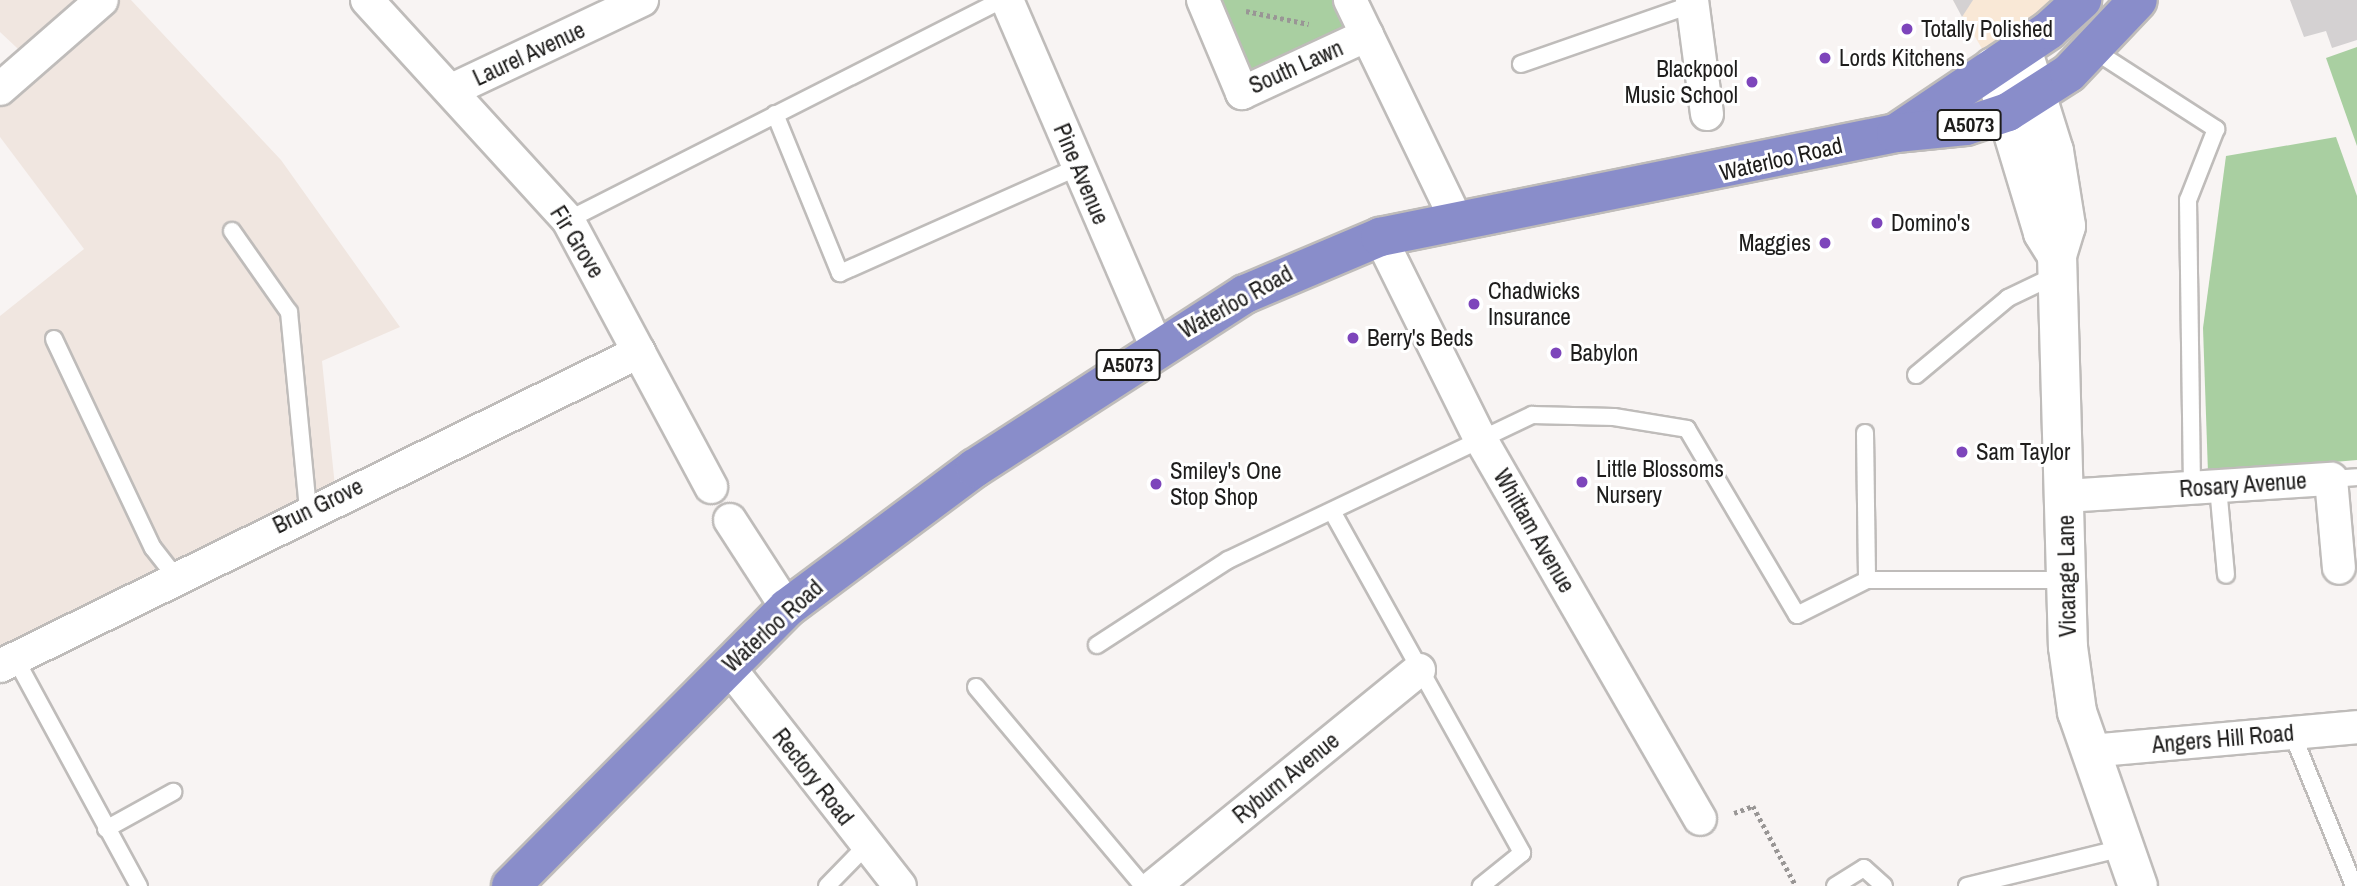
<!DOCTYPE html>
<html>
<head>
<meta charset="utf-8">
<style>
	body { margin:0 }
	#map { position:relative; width:2357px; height:886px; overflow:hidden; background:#f8f4f3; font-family:"Archivo Narrow",sans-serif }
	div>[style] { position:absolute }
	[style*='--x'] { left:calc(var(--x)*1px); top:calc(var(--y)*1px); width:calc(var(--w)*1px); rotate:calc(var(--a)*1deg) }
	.commercial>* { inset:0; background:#f9e8d6 }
	.built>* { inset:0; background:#f0e6e0 }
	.green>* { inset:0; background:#a9cfa1 }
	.building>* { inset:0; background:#d4d1d2 }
	.path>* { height:4.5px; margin-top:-2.25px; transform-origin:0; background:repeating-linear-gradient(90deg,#999695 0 3.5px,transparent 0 7px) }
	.roads { filter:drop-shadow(2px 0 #bfbcba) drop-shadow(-2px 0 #bfbcba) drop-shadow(0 2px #bfbcba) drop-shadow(0 -2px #bfbcba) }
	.lane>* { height:16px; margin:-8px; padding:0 8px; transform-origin:8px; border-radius:8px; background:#fff }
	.street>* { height:32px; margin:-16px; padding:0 16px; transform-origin:16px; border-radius:16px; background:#fff }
	.secondary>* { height:38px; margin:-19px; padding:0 19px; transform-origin:19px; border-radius:19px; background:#fff }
	.highway>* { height:38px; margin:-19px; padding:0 19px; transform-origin:19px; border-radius:19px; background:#898dca }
	.dots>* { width:19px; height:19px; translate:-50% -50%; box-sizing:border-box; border:4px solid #fff; border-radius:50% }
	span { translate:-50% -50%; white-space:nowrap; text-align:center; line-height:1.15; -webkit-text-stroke:6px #fff; paint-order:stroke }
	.shield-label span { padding:2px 5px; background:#fff; border:2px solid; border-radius:5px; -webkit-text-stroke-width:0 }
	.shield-label { font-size:21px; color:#1e1d1c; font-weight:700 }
	.poi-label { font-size:23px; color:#1e1d1c }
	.left { translate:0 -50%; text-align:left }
	.right { translate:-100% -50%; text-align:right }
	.street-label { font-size:23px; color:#1e1d1c }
</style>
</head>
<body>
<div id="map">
	<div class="commercial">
		<i style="clip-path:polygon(1953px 0,2082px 0,1993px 67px)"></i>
	</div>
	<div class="built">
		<i style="clip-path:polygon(0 0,131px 0,281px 160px,400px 327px,322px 361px,336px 496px,0 666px,0 316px,84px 249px,0 137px,0 89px,32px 62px,0 32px)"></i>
	</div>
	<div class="green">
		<i style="clip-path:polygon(1203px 0,1350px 0,1367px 35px,1242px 93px)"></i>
		<i style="clip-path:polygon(2357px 47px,2357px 146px,2326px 58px)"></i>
		<i style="clip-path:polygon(2336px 137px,2357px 196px,2357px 460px,2208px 473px,2203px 328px,2226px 156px)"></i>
	</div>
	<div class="building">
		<i style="clip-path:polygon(1953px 0,1973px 0,1962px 17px)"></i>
		<i style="clip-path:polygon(2290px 0,2357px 0,2357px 40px,2332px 48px,2326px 31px,2304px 37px)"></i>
	</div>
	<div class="path">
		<i style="--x:1246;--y:11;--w:64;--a:11.7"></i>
		<i style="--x:1734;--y:813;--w:20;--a:-20"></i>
		<i style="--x:1753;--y:806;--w:91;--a:61.7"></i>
	</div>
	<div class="roads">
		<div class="lane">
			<i style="--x:2092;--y:49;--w:148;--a:32.8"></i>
			<i style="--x:2216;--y:129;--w:76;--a:111.5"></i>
			<i style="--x:2188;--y:200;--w:288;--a:89.2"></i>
			<i style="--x:1521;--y:64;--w:182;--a:-19.2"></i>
			<i style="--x:775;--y:114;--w:172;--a:67.8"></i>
			<i style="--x:840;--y:273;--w:261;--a:-24"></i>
			<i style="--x:568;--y:220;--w:486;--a:-26.9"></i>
			<i style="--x:232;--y:231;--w:99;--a:54.9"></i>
			<i style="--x:289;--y:312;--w:199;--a:84.5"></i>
			<i style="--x:54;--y:339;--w:231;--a:64.7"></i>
			<i style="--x:153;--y:548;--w:37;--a:52"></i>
			<i style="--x:1916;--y:375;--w:120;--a:-39.9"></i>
			<i style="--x:2008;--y:298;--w:55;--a:-25.6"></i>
			<i style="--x:1865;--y:433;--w:147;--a:89.2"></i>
			<i style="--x:2331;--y:479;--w:26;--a:-4"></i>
			<i style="--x:2218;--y:487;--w:88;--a:84.8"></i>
			<i style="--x:1333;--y:513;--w:389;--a:60.9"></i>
			<i style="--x:1522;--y:853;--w:53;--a:141.2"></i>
			<i style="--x:1097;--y:645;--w:156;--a:-33"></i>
			<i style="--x:1228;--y:560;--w:337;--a:-25.5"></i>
			<i style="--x:1532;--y:415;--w:82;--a:1.4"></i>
			<i style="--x:1614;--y:417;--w:74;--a:9.3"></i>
			<i style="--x:1687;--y:429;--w:216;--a:59.4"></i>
			<i style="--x:1797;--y:615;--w:78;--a:-26.6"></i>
			<i style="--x:1867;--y:580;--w:200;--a:0"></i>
			<i style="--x:15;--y:658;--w:260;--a:61.5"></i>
			<i style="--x:976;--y:687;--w:260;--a:50"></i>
			<i style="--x:2292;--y:733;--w:165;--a:67.9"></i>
			<i style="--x:106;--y:829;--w:77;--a:-28.9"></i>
			<i style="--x:827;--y:886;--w:56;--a:-45.7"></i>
			<i style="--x:1835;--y:886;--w:34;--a:-32"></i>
			<i style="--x:1864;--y:868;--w:27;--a:42"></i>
			<i style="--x:1967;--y:886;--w:161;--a:-13.7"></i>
		</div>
		<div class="street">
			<i style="--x:367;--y:0;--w:298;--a:47.6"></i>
			<i style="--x:568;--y:220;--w:303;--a:61.8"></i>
			<i style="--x:1007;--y:0;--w:377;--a:66.7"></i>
			<i style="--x:1203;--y:0;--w:101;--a:67.2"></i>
			<i style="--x:1242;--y:93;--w:138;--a:-24.9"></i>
			<i style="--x:1350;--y:0;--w:246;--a:64.2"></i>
			<i style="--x:1692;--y:0;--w:115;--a:82.5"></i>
			<i style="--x:0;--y:89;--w:135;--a:-41.1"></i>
			<i style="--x:454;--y:89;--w:208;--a:-25.3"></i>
			<i style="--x:1380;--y:237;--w:222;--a:63.6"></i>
			<i style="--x:1479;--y:436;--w:442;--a:60"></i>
			<i style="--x:2066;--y:496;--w:266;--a:-3.7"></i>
			<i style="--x:2331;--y:479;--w:89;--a:84.9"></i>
			<i style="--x:730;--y:520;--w:105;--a:57.1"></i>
			<i style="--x:0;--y:666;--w:712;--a:-26.17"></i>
			<i style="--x:728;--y:666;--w:279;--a:52"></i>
			<i style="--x:2090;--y:751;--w:268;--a:-5.1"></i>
			<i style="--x:1154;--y:886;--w:342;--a:-39.2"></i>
		</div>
		<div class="secondary">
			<i style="--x:2022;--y:49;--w:107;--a:72.6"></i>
			<i style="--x:2054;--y:151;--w:76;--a:80.9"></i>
			<i style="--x:2066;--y:226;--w:30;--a:107"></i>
			<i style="--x:2057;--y:255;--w:392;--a:88.4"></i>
			<i style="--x:2068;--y:647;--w:66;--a:82.1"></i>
			<i style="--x:2077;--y:712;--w:184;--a:70.7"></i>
			<i style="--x:1993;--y:67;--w:173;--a:73.2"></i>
			<i style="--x:2043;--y:233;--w:26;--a:58"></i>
		</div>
		<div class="highway">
			<i style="--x:1896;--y:133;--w:184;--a:-33.9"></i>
			<i style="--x:2049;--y:30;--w:45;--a:-42.3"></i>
			<i style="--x:511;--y:886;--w:392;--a:-45.2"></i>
			<i style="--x:787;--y:608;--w:234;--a:-36.7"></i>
			<i style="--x:975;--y:468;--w:321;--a:-32.8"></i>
			<i style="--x:1245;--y:294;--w:147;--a:-22.9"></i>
			<i style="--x:1380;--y:237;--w:526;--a:-11.4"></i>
			<i style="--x:1896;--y:133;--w:70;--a:-5.7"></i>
			<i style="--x:1966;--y:126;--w:44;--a:-18.4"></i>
			<i style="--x:2008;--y:112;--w:72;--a:-32.6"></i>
			<i style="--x:2069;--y:73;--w:100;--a:-46.6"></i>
		</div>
	</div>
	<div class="dots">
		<i style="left:1907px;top:29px;background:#7d45bb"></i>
		<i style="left:1825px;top:58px;background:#7d45bb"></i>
		<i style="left:1752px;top:82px;background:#7d45bb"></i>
		<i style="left:1877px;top:223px;background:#7d45bb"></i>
		<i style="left:1825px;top:243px;background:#7d45bb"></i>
		<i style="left:1474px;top:304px;background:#7d45bb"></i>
		<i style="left:1353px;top:338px;background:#7d45bb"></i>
		<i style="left:1556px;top:353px;background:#7d45bb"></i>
		<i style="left:1962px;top:452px;background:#7d45bb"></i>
		<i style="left:1582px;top:482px;background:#7d45bb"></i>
		<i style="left:1156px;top:484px;background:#7d45bb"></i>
	</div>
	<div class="shield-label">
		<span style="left:1969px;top:125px">A5073</span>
		<span style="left:1128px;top:365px">A5073</span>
	</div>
	<div class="poi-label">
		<span class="left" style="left:1921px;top:29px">Totally Polished</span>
		<span class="left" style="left:1839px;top:58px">Lords Kitchens</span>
		<span class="right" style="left:1738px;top:82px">Blackpool<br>Music School</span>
		<span class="left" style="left:1891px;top:223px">Domino's</span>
		<span class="right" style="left:1811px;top:243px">Maggies</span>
		<span class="left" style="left:1488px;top:304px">Chadwicks<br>Insurance</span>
		<span class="left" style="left:1367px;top:338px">Berry's Beds</span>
		<span class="left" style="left:1570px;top:353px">Babylon</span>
		<span class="left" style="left:1976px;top:452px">Sam Taylor</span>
		<span class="left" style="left:1596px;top:482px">Little Blossoms<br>Nursery</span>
		<span class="left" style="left:1170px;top:484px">Smiley's One<br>Stop Shop</span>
	</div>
	<div class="street-label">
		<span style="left:529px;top:54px;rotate:-25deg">Laurel Avenue</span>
		<span style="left:1296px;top:67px;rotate:-24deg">South Lawn</span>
		<span style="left:1781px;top:159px;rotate:-13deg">Waterloo Road</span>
		<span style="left:1081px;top:174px;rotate:67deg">Pine Avenue</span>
		<span style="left:577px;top:242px;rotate:58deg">Fir Grove</span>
		<span style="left:1236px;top:302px;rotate:-29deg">Waterloo Road</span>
		<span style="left:2243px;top:485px;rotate:-4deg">Rosary Avenue</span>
		<span style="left:318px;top:506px;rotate:-26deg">Brun Grove</span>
		<span style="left:1534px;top:531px;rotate:60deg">Whittam Avenue</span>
		<span style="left:2067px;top:576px;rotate:-91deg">Vicarage Lane</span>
		<span style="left:773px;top:626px;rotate:-42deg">Waterloo Road</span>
		<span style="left:2223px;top:739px;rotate:-5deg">Angers Hill Road</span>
		<span style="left:813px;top:777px;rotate:52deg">Rectory Road</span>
		<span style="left:1286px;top:778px;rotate:-39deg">Ryburn Avenue</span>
	</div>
</div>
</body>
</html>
